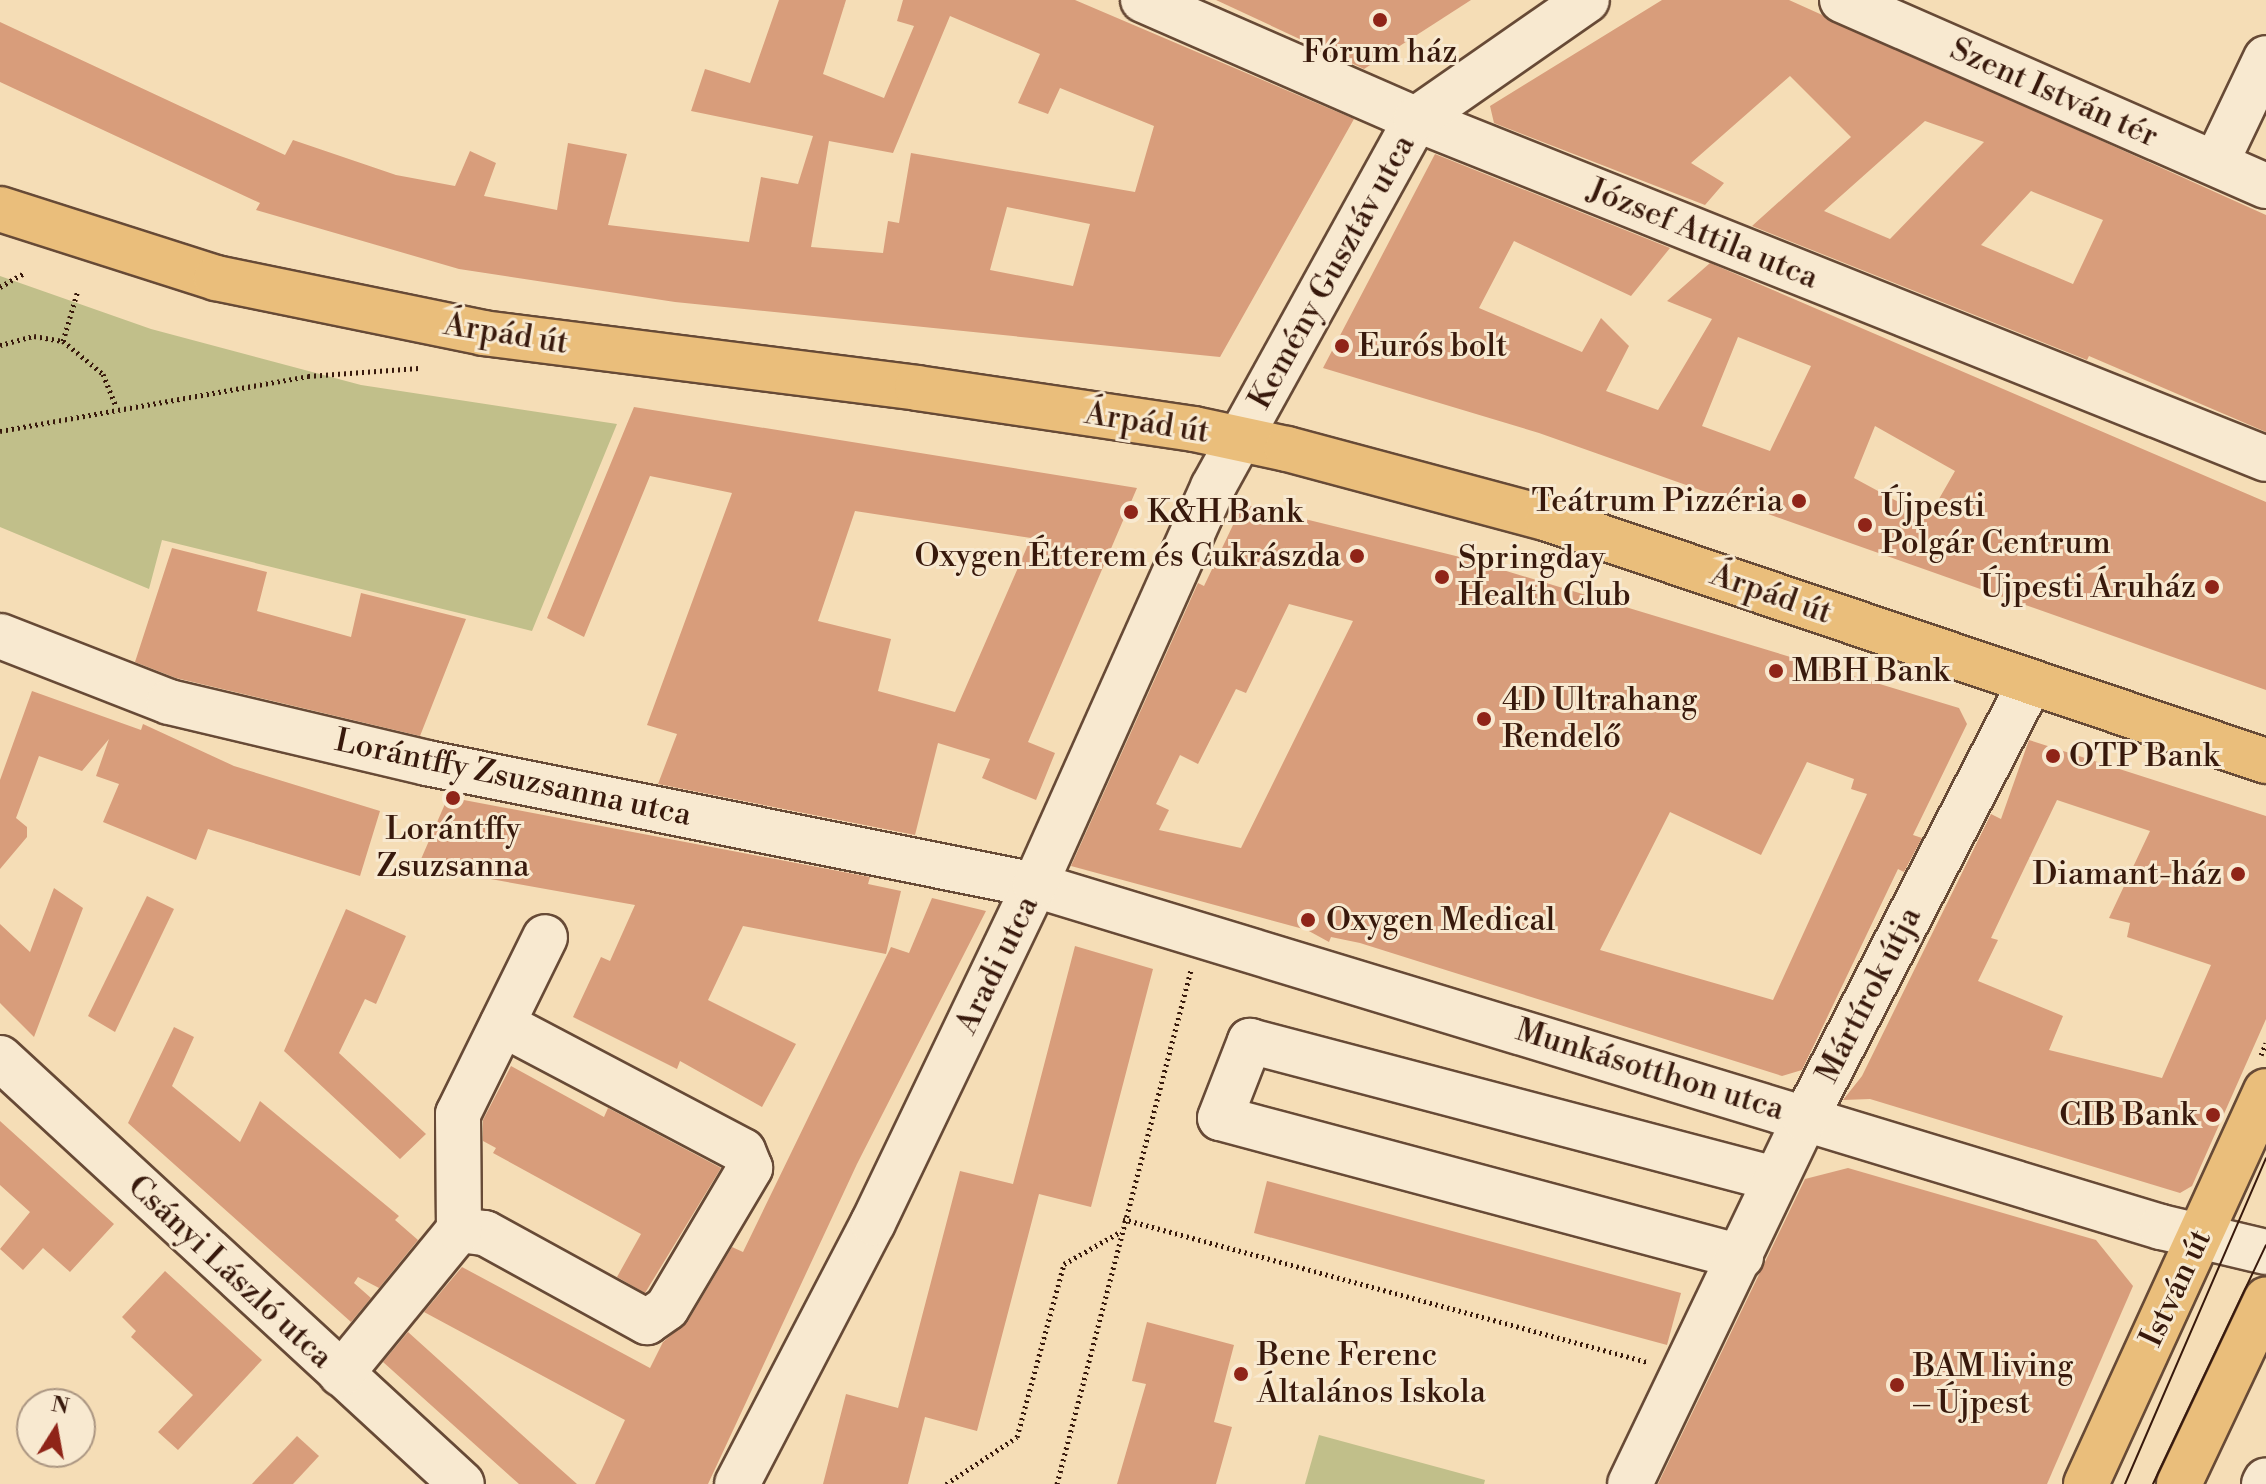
<!DOCTYPE html>
<html>
<head>
<meta charset="utf-8">
<style>
	body { margin:0 }
	#map { position:relative; width:2266px; height:1484px; overflow:hidden; background:#f5ddb6; font-family:"Libre Bodoni",serif }
	div>[style] { position:absolute }
	[style*='--x'] { left:calc(var(--x)*1px); top:calc(var(--y)*1px); width:calc(var(--w)*1px); rotate:calc(var(--a)*1deg) }
	.green>* { inset:0; background:#c1bf8a }
	.building>* { inset:0; background:#d89d7b }
	.path>* { height:5px; margin-top:-2.5px; transform-origin:0; background:repeating-linear-gradient(90deg,#38190c 0 2px,transparent 0 6px) }
	.roads { filter:drop-shadow(2px 0 #674a36) drop-shadow(-2px 0 #674a36) drop-shadow(0 2px #674a36) drop-shadow(0 -2px #674a36) }
	.minor>* { height:44px; margin:-22px; padding:0 22px; transform-origin:22px; border-radius:22px; background:#f8e9d0 }
	.major>* { height:44px; margin:-22px; padding:0 22px; transform-origin:22px; border-radius:22px; background:#eabe7b }
	.tram>* { height:2px; margin:-1px; padding:0 1px; transform-origin:1px; border-radius:1px; background:#38190c }
	.dots>* { width:22px; height:22px; translate:-50% -50%; box-sizing:border-box; border:4px solid #f8e9d0; border-radius:50% }
	span { translate:-50% -50%; white-space:nowrap; text-align:center; line-height:1.15; -webkit-text-stroke:6px #f8e9d0; paint-order:stroke }
	.poi-label { font-size:32px; color:#38190c }
	.left { translate:0 -50%; text-align:left }
	.right { translate:-100% -50%; text-align:right }
	.street-label { font-size:32px; color:#38190c }
	.north { position:absolute; left:16px; top:1388px; width:80px; height:80px; box-sizing:border-box; background:#f8e9d0; border:2px solid #ab9682; border-radius:50%; rotate:11deg; font-size:22px; font-weight:700; line-height:32px; text-align:center; color:#38190c }
	.north::after { content:''; display:block; margin:auto; width:28px; height:36px; background:#8f2418; clip-path:polygon(50% 0,100% 100%,50% 72%,0 100%) }
</style>
</head>
<body>
<div id="map">
	<div class="green">
		<i style="clip-path:polygon(0 276px,151px 329px,361px 385px,617px 424px,532px 631px,162px 540px,149px 589px,0 527px)"></i>
		<i style="clip-path:polygon(1319px 1435px,1485px 1480px,1484px 1484px,1305px 1484px)"></i>
	</div>
	<div class="building">
		<i style="clip-path:polygon(evenodd,779px 0,846px 0,823px 74px,884px 98px,914px 26px,897px 21px,903px 0,1075px 0,1354px 119px,1220px 357px,675px 302px,459px 269px,256px 210px,260px 203px,0 82px,0 22px,285px 155px,293px 140px,396px 175px,455px 186px,470px 151px,496px 163px,484px 196px,557px 210px,568px 143px,627px 154px,608px 225px,749px 242px,761px 177px,798px 184px,813px 136px,691px 111px,705px 69px,750px 83px,779px 0,950px 16px,1040px 54px,1018px 103px,1048px 114px,1060px 88px,1154px 126px,1135px 192px,911px 153px,899px 223px,888px 221px,883px 253px,811px 247px,829px 141px,893px 153px,950px 16px,779px 0,1007px 207px,1090px 224px,1073px 286px,990px 270px,1007px 207px)"></i>
		<i style="clip-path:polygon(1216px 0,1471px 0,1364px 69px)"></i>
		<i style="clip-path:polygon(evenodd,1662px 0,1789px 0,2266px 215px,2266px 432px,2089px 356px,2087px 360px,1752px 226px,1851px 137px,1790px 76px,1691px 163px,1724px 183px,1705px 205px,1494px 123px,1490px 106px,1662px 0,1925px 121px,1984px 142px,1890px 239px,1824px 211px,1925px 121px,1662px 0,2031px 191px,2103px 220px,2073px 284px,1981px 245px,2031px 191px)"></i>
		<i style="clip-path:polygon(evenodd,1435px 154px,1670px 248px,1631px 296px,1514px 241px,1479px 308px,1582px 352px,1601px 318px,1629px 346px,1606px 391px,1658px 410px,1712px 319px,1667px 301px,1710px 263px,2266px 502px,2266px 690px,1539px 433px,1323px 368px,1435px 154px,1738px 337px,1811px 366px,1770px 451px,1702px 426px,1738px 337px,1435px 154px,1875px 426px,1955px 471px,1928px 518px,1854px 478px,1875px 426px)"></i>
		<i style="clip-path:polygon(evenodd,634px 407px,1137px 488px,1028px 742px,1055px 753px,1036px 800px,982px 778px,990px 759px,938px 743px,915px 835px,658px 784px,677px 734px,647px 725px,732px 493px,650px 476px,584px 637px,547px 618px,634px 407px,855px 511px,1031px 538px,955px 712px,878px 691px,891px 639px,818px 621px,855px 511px)"></i>
		<i style="clip-path:polygon(evenodd,1243px 504px,1460px 557px,1959px 708px,1967px 724px,1913px 835px,1922px 838px,1904px 872px,1898px 869px,1802px 1070px,1782px 1076px,1360px 943px,1331px 937px,1329px 942px,1307px 930px,1071px 866px,1198px 583px,1204px 586px,1243px 504px,1289px 604px,1353px 621px,1241px 848px,1159px 830px,1169px 810px,1156px 804px,1180px 755px,1198px 764px,1236px 689px,1246px 693px,1289px 604px,1243px 504px,1807px 762px,1854px 779px,1851px 789px,1867px 794px,1773px 1000px,1600px 950px,1670px 812px,1761px 855px,1807px 762px)"></i>
		<i style="clip-path:polygon(172px 548px,267px 572px,257px 611px,351px 637px,361px 593px,466px 619px,420px 736px,176px 678px,135px 662px)"></i>
		<i style="clip-path:polygon(32px 691px,141px 730px,143px 724px,234px 766px,380px 811px,360px 876px,208px 829px,196px 860px,103px 822px,119px 784px,96px 776px,109px 739px,82px 771px,39px 756px,16px 818px,27px 827px,27px 837px,0 869px,0 780px)"></i>
		<i style="clip-path:polygon(evenodd,2029px 740px,2266px 816px,2266px 1019px,2192px 1186px,2180px 1193px,1870px 1099px,1843px 1100px,1862px 1076px,1991px 814px,2001px 819px,2029px 740px,2057px 800px,2150px 831px,2109px 918px,2130px 923px,2127px 937px,2211px 965px,2162px 1078px,2049px 1050px,2063px 1016px,1978px 981px,1998px 940px,1991px 938px,2057px 800px)"></i>
		<i style="clip-path:polygon(448px 797px,870px 877px,868px 884px,901px 891px,886px 954px,743px 926px,708px 1000px,796px 1044px,762px 1107px,680px 1061px,677px 1069px,573px 1017px,601px 957px,610px 961px,635px 905px,418px 866px)"></i>
		<i style="clip-path:polygon(54px 888px,83px 908px,34px 1037px,0 1003px,0 924px,30px 952px)"></i>
		<i style="clip-path:polygon(147px 896px,174px 909px,115px 1032px,88px 1016px)"></i>
		<i style="clip-path:polygon(932px 898px,986px 911px,857px 1164px,708px 1484px,595px 1484px,625px 1420px,424px 1312px,462px 1267px,650px 1368px,663px 1342px,688px 1321px,732px 1247px,743px 1252px,891px 947px,909px 953px)"></i>
		<i style="clip-path:polygon(346px 909px,406px 936px,376px 1004px,365px 999px,339px 1053px,426px 1134px,400px 1159px,284px 1051px)"></i>
		<i style="clip-path:polygon(1075px 946px,1153px 969px,1091px 1207px,1039px 1194px,977px 1431px,925px 1417px,908px 1484px,823px 1484px,846px 1394px,898px 1408px,960px 1171px,1013px 1184px)"></i>
		<i style="clip-path:polygon(174px 1027px,194px 1037px,172px 1086px,240px 1142px,260px 1101px,399px 1216px,395px 1220px,418px 1240px,379px 1288px,358px 1277px,354px 1283px,371px 1298px,351px 1322px,128px 1123px)"></i>
		<i style="clip-path:polygon(511px 1066px,604px 1117px,608px 1108px,721px 1168px,645px 1293px,617px 1277px,641px 1234px,493px 1153px,496px 1148px,483px 1141px,483px 1120px)"></i>
		<i style="clip-path:polygon(0 1121px,114px 1224px,70px 1272px,43px 1248px,23px 1270px,0 1249px,30px 1212px,0 1185px)"></i>
		<i style="clip-path:polygon(1848px 1168px,2096px 1240px,2133px 1286px,2047px 1484px,1658px 1484px,1805px 1179px)"></i>
		<i style="clip-path:polygon(1267px 1181px,1681px 1293px,1667px 1345px,1254px 1233px)"></i>
		<i style="clip-path:polygon(165px 1271px,262px 1360px,178px 1450px,158px 1432px,193px 1395px,131px 1337px,136px 1331px,122px 1317px)"></i>
		<i style="clip-path:polygon(1147px 1322px,1234px 1345px,1214px 1422px,1232px 1427px,1216px 1484px,1117px 1484px,1146px 1384px,1132px 1381px)"></i>
		<i style="clip-path:polygon(408px 1332px,531px 1443px,577px 1484px,519px 1484px,383px 1362px)"></i>
		<i style="clip-path:polygon(297px 1436px,319px 1456px,293px 1484px,252px 1484px)"></i>
	</div>
	<div class="path">
		<i style="--x:0;--y:287;--w:28;--a:-30"></i>
		<i style="--x:63;--y:341;--w:53;--a:-73.6"></i>
		<i style="--x:0;--y:345;--w:35;--a:-15"></i>
		<i style="--x:34;--y:336;--w:29;--a:10"></i>
		<i style="--x:63;--y:341;--w:52;--a:39.5"></i>
		<i style="--x:103;--y:374;--w:35;--a:68"></i>
		<i style="--x:0;--y:431;--w:313;--a:-10.1"></i>
		<i style="--x:308;--y:376;--w:111;--a:-4.1"></i>
		<i style="--x:1609;--y:603;--w:24;--a:-71"></i>
		<i style="--x:2261;--y:1055;--w:13;--a:-67"></i>
		<i style="--x:1123;--y:1219;--w:543;--a:15.26"></i>
		<i style="--x:946;--y:1484;--w:85;--a:-33.5"></i>
		<i style="--x:1017;--y:1437;--w:179;--a:-74.8"></i>
		<i style="--x:1064;--y:1264;--w:64;--a:-29.7"></i>
		<i style="--x:1057;--y:1484;--w:531;--a:-75.39"></i>
	</div>
	<div class="roads">
		<div class="minor">
			<i style="--x:1143;--y:0;--w:298;--a:23.6"></i>
			<i style="--x:1416;--y:119;--w:915;--a:21.8"></i>
			<i style="--x:1842;--y:0;--w:463;--a:23.7"></i>
			<i style="--x:2216;--y:163;--w:116;--a:-64.5"></i>
			<i style="--x:0;--y:636;--w:181;--a:21.3"></i>
			<i style="--x:169;--y:702;--w:265;--a:13.3"></i>
			<i style="--x:427;--y:763;--w:620;--a:11.35"></i>
			<i style="--x:1035;--y:885;--w:1177;--a:16.9"></i>
			<i style="--x:2161;--y:1227;--w:108;--a:13.4"></i>
			<i style="--x:0;--y:1058;--w:628;--a:42.68"></i>
			<i style="--x:459;--y:1230;--w:26;--a:7"></i>
			<i style="--x:485;--y:1233;--w:185;--a:28.8"></i>
			<i style="--x:647;--y:1322;--w:24;--a:-35"></i>
			<i style="--x:667;--y:1308;--w:163;--a:-59.3"></i>
			<i style="--x:750;--y:1168;--w:18;--a:-112"></i>
			<i style="--x:743;--y:1151;--w:272;--a:-152.2"></i>
			<i style="--x:1741;--y:1257;--w:539;--a:-165.06"></i>
			<i style="--x:1220;--y:1118;--w:83;--a:-68.7"></i>
			<i style="--x:1250;--y:1041;--w:543;--a:14.73"></i>
			<i style="--x:341;--y:1374;--w:186;--a:-50.7"></i>
			<i style="--x:459;--y:1230;--w:116;--a:-90.5"></i>
			<i style="--x:458;--y:1114;--w:197;--a:-63.8"></i>
			<i style="--x:737;--y:1484;--w:294;--a:-62.5"></i>
			<i style="--x:873;--y:1223;--w:375;--a:-64.4"></i>
			<i style="--x:1035;--y:885;--w:436;--a:-65.9"></i>
			<i style="--x:1213;--y:487;--w:420;--a:-61.1"></i>
			<i style="--x:1416;--y:119;--w:208;--a:-34.8"></i>
			<i style="--x:1630;--y:1484;--w:405;--a:-64.4"></i>
			<i style="--x:1805;--y:1119;--w:491;--a:-62.7"></i>
			<i style="--x:2264;--y:1484;--w:4;--a:-63"></i>
		</div>
		<div class="major">
			<i style="--x:0;--y:209;--w:227;--a:17.7"></i>
			<i style="--x:216;--y:278;--w:273;--a:11.6"></i>
			<i style="--x:483;--y:333;--w:437;--a:7.2"></i>
			<i style="--x:917;--y:388;--w:280;--a:8.4"></i>
			<i style="--x:1194;--y:429;--w:95;--a:12.1"></i>
			<i style="--x:1287;--y:449;--w:270;--a:15"></i>
			<i style="--x:1548;--y:519;--w:758;--a:18.63"></i>
			<i style="--x:2086;--y:1484;--w:432;--a:-65.4"></i>
			<i style="--x:2179;--y:1484;--w:204;--a:-64.7"></i>
		</div>
	</div>
	<div class="tram">
		<i style="--x:2125;--y:1484;--w:355;--a:-66.6"></i>
		<i style="--x:2153;--y:1484;--w:264;--a:-64.7"></i>
	</div>
	<div class="dots">
		<i style="left:1380px;top:20px;background:#8f2418"></i>
		<i style="left:1342px;top:346px;background:#8f2418"></i>
		<i style="left:1799px;top:501px;background:#8f2418"></i>
		<i style="left:1131px;top:512px;background:#8f2418"></i>
		<i style="left:1865px;top:525px;background:#8f2418"></i>
		<i style="left:1357px;top:556px;background:#8f2418"></i>
		<i style="left:1442px;top:577px;background:#8f2418"></i>
		<i style="left:2212px;top:587px;background:#8f2418"></i>
		<i style="left:1776px;top:671px;background:#8f2418"></i>
		<i style="left:1484px;top:719px;background:#8f2418"></i>
		<i style="left:2053px;top:756px;background:#8f2418"></i>
		<i style="left:453px;top:798px;background:#8f2418"></i>
		<i style="left:2238px;top:874px;background:#8f2418"></i>
		<i style="left:1308px;top:920px;background:#8f2418"></i>
		<i style="left:2213px;top:1115px;background:#8f2418"></i>
		<i style="left:1241px;top:1374px;background:#8f2418"></i>
		<i style="left:1897px;top:1385px;background:#8f2418"></i>
	</div>
	<div class="poi-label">
		<span style="left:1380px;top:52px">Fórum ház</span>
		<span class="left" style="left:1358px;top:346px">Eurós bolt</span>
		<span class="right" style="left:1783px;top:501px">Teátrum Pizzéria</span>
		<span class="left" style="left:1881px;top:525px">Újpesti<br>Polgár Centrum</span>
		<span class="left" style="left:1147px;top:512px">K&amp;H Bank</span>
		<span class="right" style="left:1341px;top:556px">Oxygen Étterem és Cukrászda</span>
		<span class="left" style="left:1458px;top:577px">Springday<br>Health Club</span>
		<span class="right" style="left:2196px;top:587px">Újpesti Áruház</span>
		<span class="left" style="left:1792px;top:671px">MBH Bank</span>
		<span class="left" style="left:1502px;top:719px">4D Ultrahang<br>Rendelő</span>
		<span class="left" style="left:2069px;top:756px">OTP Bank</span>
		<span style="left:453px;top:848px">Lorántffy<br>Zsuzsanna</span>
		<span class="right" style="left:2222px;top:874px">Diamant-ház</span>
		<span class="left" style="left:1326px;top:920px">Oxygen Medical</span>
		<span class="right" style="left:2197px;top:1115px">CIB Bank</span>
		<span class="left" style="left:1257px;top:1374px">Bene Ferenc<br>Általános Iskola</span>
		<span class="left" style="left:1913px;top:1385px">BAM living<br>– Újpest</span>
	</div>
	<div class="street-label">
		<span style="left:2054px;top:93px;rotate:24deg">Szent István tér</span>
		<span style="left:1703px;top:234px;rotate:22deg">József Attila utca</span>
		<span style="left:1332px;top:272px;rotate:-61deg">Kemény Gusztáv utca</span>
		<span style="left:506px;top:334px;rotate:9deg">Árpád út</span>
		<span style="left:1147px;top:423px;rotate:9deg">Árpád út</span>
		<span style="left:1771px;top:594px;rotate:19deg">Árpád út</span>
		<span style="left:513px;top:778px;rotate:12deg">Lorántffy Zsuzsanna utca</span>
		<span style="left:997px;top:965px;rotate:-64deg">Aradi utca</span>
		<span style="left:1869px;top:995px;rotate:-63deg">Mártírok útja</span>
		<span style="left:1650px;top:1070px;rotate:17deg">Munkásotthon utca</span>
		<span style="left:230px;top:1272px;rotate:43deg">Csányi László utca</span>
		<span style="left:2176px;top:1288px;rotate:-65deg">István út</span>
	</div>
	<div class="north">N</div>
</div>
</body>
</html>
